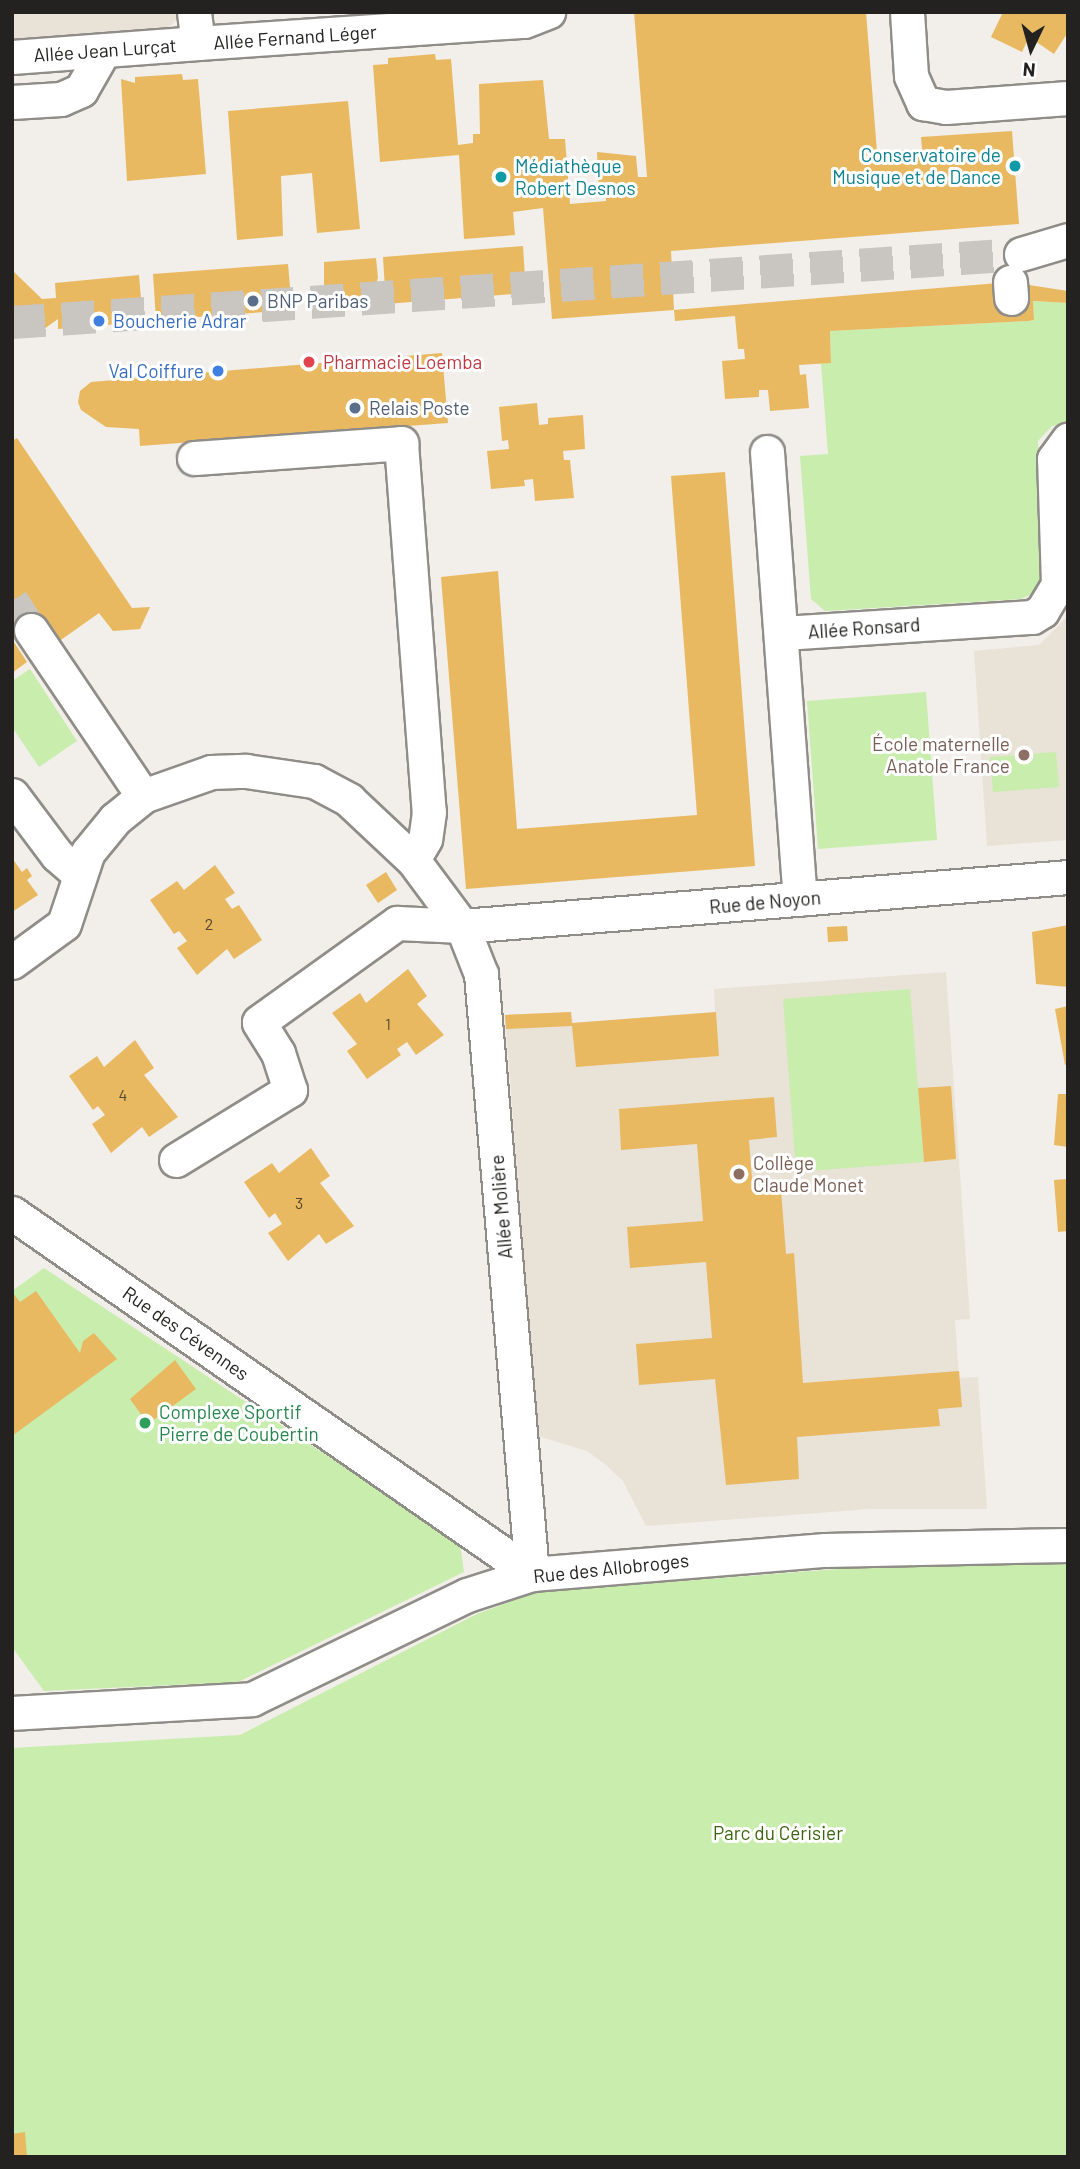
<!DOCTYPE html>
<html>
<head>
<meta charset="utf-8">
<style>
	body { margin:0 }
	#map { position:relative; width:1080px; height:2169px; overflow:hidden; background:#f2eee9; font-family:Barlow,sans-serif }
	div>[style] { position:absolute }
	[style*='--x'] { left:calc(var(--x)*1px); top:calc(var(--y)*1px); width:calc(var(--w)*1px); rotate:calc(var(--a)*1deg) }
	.built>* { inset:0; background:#e9e2d6 }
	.green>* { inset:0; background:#c9edad }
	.building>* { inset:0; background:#e8b961 }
	.minor-tunnel>* { height:33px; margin-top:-16.5px; transform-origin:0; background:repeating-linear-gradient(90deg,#c9c5c1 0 33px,transparent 0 50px) }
	.roads { filter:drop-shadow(2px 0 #908d88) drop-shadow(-2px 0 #908d88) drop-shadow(0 2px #908d88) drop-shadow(0 -2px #908d88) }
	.minor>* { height:33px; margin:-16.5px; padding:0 16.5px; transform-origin:16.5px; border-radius:16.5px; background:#fff }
	.dots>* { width:19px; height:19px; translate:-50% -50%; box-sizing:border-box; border:4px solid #fff; border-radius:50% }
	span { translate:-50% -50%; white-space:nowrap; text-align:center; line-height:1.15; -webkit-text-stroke:6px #fff; paint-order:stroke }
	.number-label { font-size:16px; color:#544830 }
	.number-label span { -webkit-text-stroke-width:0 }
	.street-label { font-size:19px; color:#232220 }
	.culture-label { font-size:19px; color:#0d838f }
	.right { translate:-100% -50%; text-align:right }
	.left { translate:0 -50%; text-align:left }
	.service-label { font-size:19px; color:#4e5e75 }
	.shop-label { font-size:19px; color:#366cbe }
	.health-label { font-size:19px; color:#be3a42 }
	.education-label { font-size:19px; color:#785e54 }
	.leisure-label { font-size:19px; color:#27864d }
	.park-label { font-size:19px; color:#3c630d }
	.frame { position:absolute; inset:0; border:14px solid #232220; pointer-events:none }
	.north { position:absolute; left:996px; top:14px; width:70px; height:70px; -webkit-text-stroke:5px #fff; paint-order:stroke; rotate:185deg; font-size:19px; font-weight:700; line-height:28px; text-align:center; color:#232220 }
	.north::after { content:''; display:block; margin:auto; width:24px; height:32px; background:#232220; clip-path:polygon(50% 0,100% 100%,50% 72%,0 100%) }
</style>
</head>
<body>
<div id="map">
	<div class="built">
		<i style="clip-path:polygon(12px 12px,179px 12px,179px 17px,166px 31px,12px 44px)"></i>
		<i style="clip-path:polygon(1068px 616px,1068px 840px,987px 846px,974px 651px,1039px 645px)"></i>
		<i style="clip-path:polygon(946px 972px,970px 1319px,955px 1320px,959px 1378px,978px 1377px,987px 1509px,869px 1509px,646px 1526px,623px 1481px,606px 1465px,587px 1451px,538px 1436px,505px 1015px,571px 1012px,573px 1023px,715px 1012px,714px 989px)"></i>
	</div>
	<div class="green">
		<i style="clip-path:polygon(1033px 301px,1068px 303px,1068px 424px,1052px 426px,1038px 441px,1045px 575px,1038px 591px,1021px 599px,825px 611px,811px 599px,800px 456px,828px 454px,821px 364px,831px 362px,830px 331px,1028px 321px,1034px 320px)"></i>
		<i style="clip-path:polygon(30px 669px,77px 741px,39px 767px,12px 727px,12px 681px)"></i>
		<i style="clip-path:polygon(926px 692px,937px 840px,818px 849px,807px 701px)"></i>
		<i style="clip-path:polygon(1056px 752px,1059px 787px,993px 792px,990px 757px)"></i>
		<i style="clip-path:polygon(910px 989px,924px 1162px,796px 1172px,783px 999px)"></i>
		<i style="clip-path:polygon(44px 1268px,460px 1544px,464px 1572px,238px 1682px,44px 1691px,12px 1647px,12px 1291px)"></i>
		<i style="clip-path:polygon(1068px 1562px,1068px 2157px,12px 2157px,12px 1748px,240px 1735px,477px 1614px,536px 1592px,878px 1566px)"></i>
	</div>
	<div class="building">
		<i style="clip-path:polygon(634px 12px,866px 12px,877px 152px,922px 149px,921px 137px,1012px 131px,1019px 224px,671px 251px,674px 310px,552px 319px,543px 208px,513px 212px,515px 235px,464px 239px,459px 155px,380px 162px,373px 65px,388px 64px,388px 58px,435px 54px,436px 60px,451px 59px,458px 145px,473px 143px,473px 134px,480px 134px,479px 84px,543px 80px,549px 139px,565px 139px,570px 204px,606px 201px,606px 192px,599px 192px,597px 152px,636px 156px,638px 177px,647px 177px)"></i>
		<i style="clip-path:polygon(1003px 12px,1068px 12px,1068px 32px,1054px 54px,1029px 37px,1022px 52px,991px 37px)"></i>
		<i style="clip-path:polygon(182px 74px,183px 80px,198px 79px,206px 174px,127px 181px,121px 79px,135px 83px,135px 77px)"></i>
		<i style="clip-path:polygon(348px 101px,360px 229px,317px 233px,312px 173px,281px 176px,283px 236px,237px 240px,228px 111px)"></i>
		<i style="clip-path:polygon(523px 246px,526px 293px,386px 304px,383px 257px)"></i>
		<i style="clip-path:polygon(376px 258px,378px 278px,368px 306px,324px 302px,324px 262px)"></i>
		<i style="clip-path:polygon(288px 264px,292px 310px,156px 320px,153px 274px)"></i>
		<i style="clip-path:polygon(12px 270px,42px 299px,56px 298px,55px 283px,139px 275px,143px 322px,58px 329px,58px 319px,44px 329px,12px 328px)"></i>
		<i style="clip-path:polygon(1010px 282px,1068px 291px,1068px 303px,1033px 301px,1034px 320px,1028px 321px,830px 331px,831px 363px,799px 365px,800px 375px,806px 374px,809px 408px,770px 411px,768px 390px,759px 390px,759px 397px,725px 399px,722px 361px,745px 359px,744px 349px,738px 349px,735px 316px,675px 321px,674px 310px)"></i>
		<i style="clip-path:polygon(442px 353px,448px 423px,140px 446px,139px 429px,106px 427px,81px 410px,78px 402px,80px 391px,91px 382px)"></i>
		<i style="clip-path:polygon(537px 403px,539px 425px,548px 424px,548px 418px,583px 415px,585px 449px,563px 451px,564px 460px,570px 460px,574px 498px,535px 501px,533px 479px,524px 480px,525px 486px,491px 489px,487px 451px,509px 449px,508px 440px,502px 441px,499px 407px)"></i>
		<i style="clip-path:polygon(17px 438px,132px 608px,150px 607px,140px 629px,113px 631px,99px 613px,58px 642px,40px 616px,12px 635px,12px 441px)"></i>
		<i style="clip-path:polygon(725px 472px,755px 866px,466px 889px,441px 577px,498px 571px,517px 829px,697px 815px,671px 476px)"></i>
		<i style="clip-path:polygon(12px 639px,27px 662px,12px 673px)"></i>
		<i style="clip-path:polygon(12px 858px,22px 872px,27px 868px,32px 876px,27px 880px,38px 895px,12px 912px)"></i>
		<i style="clip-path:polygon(215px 865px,235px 893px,225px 899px,232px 909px,239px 905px,262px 940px,234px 959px,227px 949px,197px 975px,177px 948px,187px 941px,179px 931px,174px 934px,150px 900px,177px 881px,184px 890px)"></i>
		<i style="clip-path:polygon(386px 872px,397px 890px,378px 903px,366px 885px)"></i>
		<i style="clip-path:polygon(1068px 925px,1068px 987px,1036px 984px,1032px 932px)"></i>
		<i style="clip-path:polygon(847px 926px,848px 941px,828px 942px,827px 927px)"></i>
		<i style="clip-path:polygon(408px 969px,427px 996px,417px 1004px,444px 1035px,416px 1055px,407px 1042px,397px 1049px,401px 1055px,367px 1079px,347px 1051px,357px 1044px,332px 1013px,360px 993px,366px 1003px)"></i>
		<i style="clip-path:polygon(1068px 1006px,1068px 1064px,1065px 1065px,1055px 1009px)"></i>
		<i style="clip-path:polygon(571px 1012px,572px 1023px,716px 1012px,719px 1056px,576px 1067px,572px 1026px,506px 1029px,505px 1015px)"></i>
		<i style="clip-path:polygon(135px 1040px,154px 1068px,144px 1075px,178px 1117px,149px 1137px,142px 1127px,111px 1153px,92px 1124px,105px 1115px,98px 1106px,93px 1110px,69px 1076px,97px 1056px,104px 1067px)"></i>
		<i style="clip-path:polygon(951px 1086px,956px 1159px,924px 1162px,918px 1088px)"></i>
		<i style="clip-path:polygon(1058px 1094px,1068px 1094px,1068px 1147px,1054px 1145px)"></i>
		<i style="clip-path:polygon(774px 1097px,777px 1137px,749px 1140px,753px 1191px,781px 1190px,786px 1254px,794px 1253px,803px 1383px,959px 1371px,962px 1407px,938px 1409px,940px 1426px,797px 1437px,799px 1479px,726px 1485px,715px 1379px,639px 1385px,636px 1344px,712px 1338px,706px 1262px,630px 1268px,627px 1227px,703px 1221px,697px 1144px,621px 1150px,619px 1109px)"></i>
		<i style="clip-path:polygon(311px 1148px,330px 1176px,320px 1183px,354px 1226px,326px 1244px,319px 1234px,288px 1261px,268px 1233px,282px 1224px,275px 1213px,269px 1218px,244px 1182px,272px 1163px,279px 1173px)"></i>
		<i style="clip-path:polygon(1068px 1179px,1068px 1231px,1058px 1232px,1054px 1180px)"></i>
		<i style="clip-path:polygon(36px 1291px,80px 1353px,83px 1341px,94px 1333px,117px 1359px,12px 1436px,12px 1292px,20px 1302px)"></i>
		<i style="clip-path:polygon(175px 1360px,196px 1389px,148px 1424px,130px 1399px)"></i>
		<i style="clip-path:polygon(25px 2132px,27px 2157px,12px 2157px,12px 2134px)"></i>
	</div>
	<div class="minor-tunnel">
		<i style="--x:12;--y:322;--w:1011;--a:-3.86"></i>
		<i style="--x:12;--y:600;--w:36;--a:58"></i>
	</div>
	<div class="roads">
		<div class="minor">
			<i style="--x:194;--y:12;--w:31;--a:83"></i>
			<i style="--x:198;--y:43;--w:327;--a:-3.9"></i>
			<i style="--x:524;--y:21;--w:26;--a:-21"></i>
			<i style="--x:907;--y:12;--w:64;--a:86.4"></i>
			<i style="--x:911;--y:76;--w:30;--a:66"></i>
			<i style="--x:923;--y:103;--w:23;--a:10"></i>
			<i style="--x:946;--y:107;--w:122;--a:-4.2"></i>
			<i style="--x:12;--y:57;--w:187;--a:-4.3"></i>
			<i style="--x:12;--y:102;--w:49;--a:-3.5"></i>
			<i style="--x:61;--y:99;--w:22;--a:-24"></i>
			<i style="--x:81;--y:90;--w:46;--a:-60.1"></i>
			<i style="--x:1021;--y:254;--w:49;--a:-16.6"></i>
			<i style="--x:1010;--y:282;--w:16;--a:86"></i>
			<i style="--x:767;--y:452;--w:448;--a:85.8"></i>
			<i style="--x:194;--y:458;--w:208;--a:-4.1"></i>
			<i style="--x:401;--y:443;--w:370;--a:85.7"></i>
			<i style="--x:429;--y:812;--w:27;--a:98"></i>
			<i style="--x:425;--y:839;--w:24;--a:120"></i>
			<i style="--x:31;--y:630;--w:200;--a:56"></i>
			<i style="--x:783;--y:633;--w:250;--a:-3.7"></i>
			<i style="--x:1032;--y:617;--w:12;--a:-31"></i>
			<i style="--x:1042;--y:611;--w:31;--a:-59"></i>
			<i style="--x:1058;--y:584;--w:125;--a:-91.8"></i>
			<i style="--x:1054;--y:459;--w:24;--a:-54"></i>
			<i style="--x:12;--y:795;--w:75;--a:53.1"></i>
			<i style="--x:57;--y:855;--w:28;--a:41"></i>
			<i style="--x:12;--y:962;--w:64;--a:-36.2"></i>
			<i style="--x:64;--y:924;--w:76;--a:-71.6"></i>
			<i style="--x:88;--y:852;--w:43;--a:-50.7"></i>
			<i style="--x:115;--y:819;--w:36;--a:-39"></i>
			<i style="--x:143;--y:796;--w:72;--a:-19.4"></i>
			<i style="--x:211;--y:772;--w:35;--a:-2"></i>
			<i style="--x:246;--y:771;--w:69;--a:8.4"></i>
			<i style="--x:314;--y:781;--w:40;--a:28"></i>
			<i style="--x:349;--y:800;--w:88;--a:43.2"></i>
			<i style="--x:413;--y:860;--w:82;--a:53.4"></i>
			<i style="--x:462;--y:926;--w:52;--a:68.4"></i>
			<i style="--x:481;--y:974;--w:602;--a:85.14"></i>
			<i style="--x:176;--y:1160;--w:134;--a:-31.6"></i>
			<i style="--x:290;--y:1090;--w:39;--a:-108"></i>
			<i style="--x:278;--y:1053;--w:36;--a:-122"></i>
			<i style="--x:259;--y:1022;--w:170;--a:-35.7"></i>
			<i style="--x:397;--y:923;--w:65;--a:2.6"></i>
			<i style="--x:462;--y:926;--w:608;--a:-4.62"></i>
			<i style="--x:12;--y:1213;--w:633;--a:34.77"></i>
			<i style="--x:12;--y:1713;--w:240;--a:-3.3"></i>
			<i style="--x:252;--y:1699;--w:239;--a:-25.8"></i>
			<i style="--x:467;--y:1595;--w:68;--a:-17.9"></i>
			<i style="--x:532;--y:1574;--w:294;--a:-4.7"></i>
			<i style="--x:825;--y:1550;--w:243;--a:-1.2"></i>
		</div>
	</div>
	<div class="dots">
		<i style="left:1015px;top:166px;background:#0f9aa8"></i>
		<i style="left:501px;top:177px;background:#0f9aa8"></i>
		<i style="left:253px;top:301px;background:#5c6f8a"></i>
		<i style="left:99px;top:321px;background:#3f7fe0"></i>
		<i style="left:309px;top:362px;background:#e0444e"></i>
		<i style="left:218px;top:371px;background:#3f7fe0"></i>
		<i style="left:355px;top:408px;background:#5c6f8a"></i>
		<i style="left:1024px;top:755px;background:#8d6e63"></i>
		<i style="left:739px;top:1174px;background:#8d6e63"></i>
		<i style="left:145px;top:1423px;background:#2e9e5b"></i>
	</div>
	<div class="number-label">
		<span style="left:209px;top:924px">2</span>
		<span style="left:388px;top:1024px">1</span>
		<span style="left:123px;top:1095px">4</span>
		<span style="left:299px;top:1203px">3</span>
	</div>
	<div class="street-label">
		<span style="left:295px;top:37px;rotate:-4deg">Allée Fernand Léger</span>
		<span style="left:105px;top:50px;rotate:-4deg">Allée Jean Lurçat</span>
		<span style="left:864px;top:628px;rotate:-4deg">Allée Ronsard</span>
		<span style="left:765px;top:902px;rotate:-5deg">Rue de Noyon</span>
		<span style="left:501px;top:1207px;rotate:-95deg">Allée Molière</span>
		<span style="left:186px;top:1333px;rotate:35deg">Rue des Cévennes</span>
		<span style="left:611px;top:1568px;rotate:-6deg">Rue des Allobroges</span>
	</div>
	<div class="culture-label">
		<span class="right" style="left:1001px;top:166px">Conservatoire de<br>Musique et de Dance</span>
		<span class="left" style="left:515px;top:177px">Médiathèque<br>Robert Desnos</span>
	</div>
	<div class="service-label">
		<span class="left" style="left:267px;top:301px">BNP Paribas</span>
		<span class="left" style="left:369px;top:408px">Relais Poste</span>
	</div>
	<div class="shop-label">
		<span class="left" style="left:113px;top:321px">Boucherie Adrar</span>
		<span class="right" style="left:204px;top:371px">Val Coiffure</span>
	</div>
	<div class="health-label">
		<span class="left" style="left:323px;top:362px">Pharmacie Loemba</span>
	</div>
	<div class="education-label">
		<span class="right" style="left:1010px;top:755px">École maternelle<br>Anatole France</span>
		<span class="left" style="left:753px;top:1174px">Collège<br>Claude Monet</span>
	</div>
	<div class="leisure-label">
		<span class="left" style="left:159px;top:1423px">Complexe Sportif<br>Pierre de Coubertin</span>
	</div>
	<div class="park-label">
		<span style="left:778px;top:1833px">Parc du Cérisier</span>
	</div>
	<div class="frame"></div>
	<div class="north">N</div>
</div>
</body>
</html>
